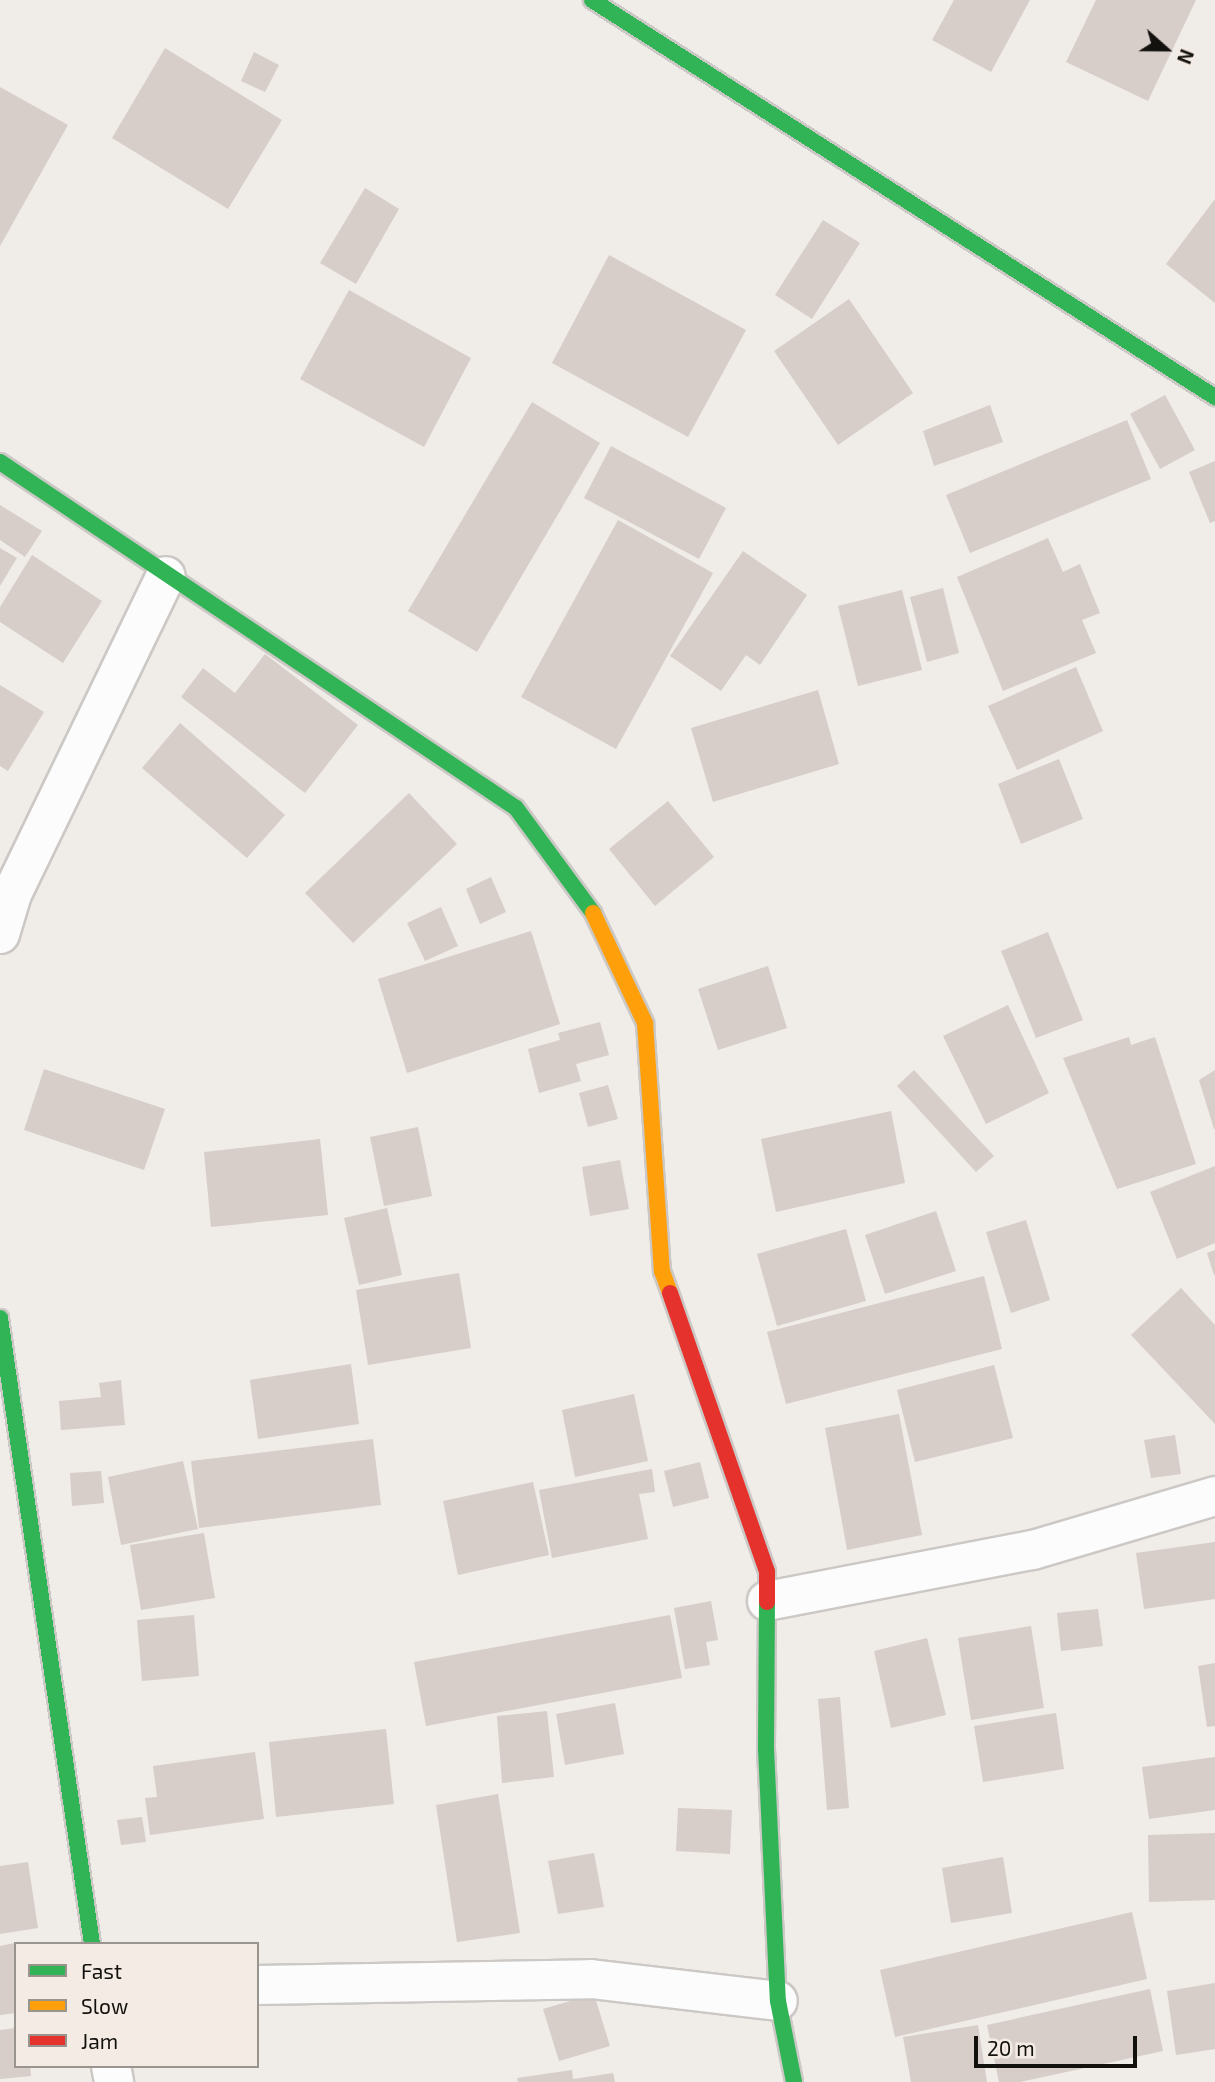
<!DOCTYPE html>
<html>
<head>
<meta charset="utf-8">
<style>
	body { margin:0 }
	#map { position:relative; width:1215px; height:2082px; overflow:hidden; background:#f0ece8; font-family:"Exo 2",sans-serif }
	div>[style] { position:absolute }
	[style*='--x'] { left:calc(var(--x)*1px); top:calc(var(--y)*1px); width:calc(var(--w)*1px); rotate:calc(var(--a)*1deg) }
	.building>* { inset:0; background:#d7cdc9 }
	.roads { filter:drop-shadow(2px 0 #cbc8c5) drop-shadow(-2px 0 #cbc8c5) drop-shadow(0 2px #cbc8c5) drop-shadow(0 -2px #cbc8c5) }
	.street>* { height:38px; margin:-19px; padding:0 19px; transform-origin:19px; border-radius:19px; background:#fdfcfc }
	.fast>* { height:16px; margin:-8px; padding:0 8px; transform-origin:8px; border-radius:8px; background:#30b455 }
	.slow>* { height:16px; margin:-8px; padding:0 8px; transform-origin:8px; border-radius:8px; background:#ff9f0a }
	.jam>* { height:16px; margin:-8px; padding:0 8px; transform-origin:8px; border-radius:8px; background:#e5322d }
	span { translate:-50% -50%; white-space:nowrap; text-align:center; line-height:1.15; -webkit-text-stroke:5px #f4ece4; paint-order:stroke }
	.legend { position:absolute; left:14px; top:1942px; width:245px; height:126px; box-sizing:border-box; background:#f4ece4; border:2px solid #9a948e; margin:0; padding:9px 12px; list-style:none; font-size:21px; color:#13110e }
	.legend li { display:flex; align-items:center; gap:14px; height:35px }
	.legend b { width:35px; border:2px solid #9a948e }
	.north { position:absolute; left:1131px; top:14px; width:70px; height:70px; -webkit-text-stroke:5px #f4ece4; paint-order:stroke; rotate:111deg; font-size:19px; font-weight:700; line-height:28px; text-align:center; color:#13110e }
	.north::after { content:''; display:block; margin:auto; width:24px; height:32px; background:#13110e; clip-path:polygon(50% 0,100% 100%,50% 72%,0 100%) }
	.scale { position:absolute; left:974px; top:2036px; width:163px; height:32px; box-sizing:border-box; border:4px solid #13110e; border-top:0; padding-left:9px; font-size:21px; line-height:24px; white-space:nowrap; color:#13110e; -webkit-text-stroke:5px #f4ece4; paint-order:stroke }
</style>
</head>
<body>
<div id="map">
	<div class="building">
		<i style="clip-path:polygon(954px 0,1030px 0,991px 72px,932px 40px)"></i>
		<i style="clip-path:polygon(1096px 0,1196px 0,1148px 101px,1066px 62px)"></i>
		<i style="clip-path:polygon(165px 48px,282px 120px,228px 209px,112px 138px)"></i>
		<i style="clip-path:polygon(254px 52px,279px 65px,265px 92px,241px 81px)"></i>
		<i style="clip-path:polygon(0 87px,68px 125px,0 246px)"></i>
		<i style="clip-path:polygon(365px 188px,399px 209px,356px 284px,320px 263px)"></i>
		<i style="clip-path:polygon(1215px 199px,1215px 303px,1166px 264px)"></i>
		<i style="clip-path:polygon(823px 220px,860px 243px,812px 319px,775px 295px)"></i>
		<i style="clip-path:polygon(609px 255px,746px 330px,688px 437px,552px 363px)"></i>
		<i style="clip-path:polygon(349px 290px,471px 358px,424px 447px,300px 379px)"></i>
		<i style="clip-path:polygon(849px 299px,913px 393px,838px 445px,774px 351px)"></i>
		<i style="clip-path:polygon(1165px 395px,1195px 450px,1160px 469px,1130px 414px)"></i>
		<i style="clip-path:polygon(532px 402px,600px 443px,477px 652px,408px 611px)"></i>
		<i style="clip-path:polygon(990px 405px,1003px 442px,934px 466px,923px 431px)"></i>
		<i style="clip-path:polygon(1127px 420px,1151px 479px,970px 553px,946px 495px)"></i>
		<i style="clip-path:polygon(611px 446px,726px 508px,699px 559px,584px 498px)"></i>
		<i style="clip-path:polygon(1215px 461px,1215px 521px,1210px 523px,1189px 472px)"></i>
		<i style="clip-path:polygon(0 505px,42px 531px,25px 557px,0 540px)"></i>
		<i style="clip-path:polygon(618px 520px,713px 573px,616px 749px,521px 697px)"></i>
		<i style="clip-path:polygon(1048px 538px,1063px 572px,1080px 564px,1100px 613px,1082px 620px,1096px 653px,1003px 691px,957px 577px)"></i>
		<i style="clip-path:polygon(0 548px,17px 558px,0 586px)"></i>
		<i style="clip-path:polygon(743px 551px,807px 595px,760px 665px,746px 655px,721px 691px,670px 656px)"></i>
		<i style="clip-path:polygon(32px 555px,102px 601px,63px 663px,0 622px,0 607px)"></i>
		<i style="clip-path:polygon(943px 588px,959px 653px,927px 662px,910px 597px)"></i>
		<i style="clip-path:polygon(902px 590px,922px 670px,858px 686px,838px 606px)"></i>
		<i style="clip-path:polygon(265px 654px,358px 725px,305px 793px,181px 697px,203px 668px,235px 693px)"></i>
		<i style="clip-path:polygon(1076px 667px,1103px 731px,1017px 770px,988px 706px)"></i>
		<i style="clip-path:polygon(0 685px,44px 712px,8px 771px,0 766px)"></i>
		<i style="clip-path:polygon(818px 690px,839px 764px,713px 802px,691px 728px)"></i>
		<i style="clip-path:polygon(180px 723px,285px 815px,247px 858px,142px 768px)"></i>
		<i style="clip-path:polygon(1059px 759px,1083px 819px,1021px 844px,998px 784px)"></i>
		<i style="clip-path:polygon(409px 793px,457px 844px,353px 943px,305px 893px)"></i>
		<i style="clip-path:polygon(668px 801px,714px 857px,655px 906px,609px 849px)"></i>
		<i style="clip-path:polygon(491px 877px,506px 912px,480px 924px,466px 889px)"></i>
		<i style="clip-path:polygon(441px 907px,458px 946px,425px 961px,407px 923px)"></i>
		<i style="clip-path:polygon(531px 931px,560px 1024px,407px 1073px,378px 979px)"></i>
		<i style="clip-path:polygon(1048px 932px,1083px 1020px,1036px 1038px,1001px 951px)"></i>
		<i style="clip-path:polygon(768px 966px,787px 1028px,718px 1050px,698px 989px)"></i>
		<i style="clip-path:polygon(1008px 1005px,1049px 1093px,986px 1124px,943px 1036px)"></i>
		<i style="clip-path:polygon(600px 1022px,609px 1055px,576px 1064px,581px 1081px,539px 1093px,528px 1049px,560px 1040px,558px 1033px)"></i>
		<i style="clip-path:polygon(1129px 1037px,1131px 1045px,1155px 1037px,1196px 1164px,1117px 1189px,1063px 1058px)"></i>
		<i style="clip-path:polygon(44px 1069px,165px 1109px,144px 1170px,24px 1130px)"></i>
		<i style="clip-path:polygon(914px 1070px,994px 1156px,976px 1172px,897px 1086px)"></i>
		<i style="clip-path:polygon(1215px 1070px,1215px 1129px,1214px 1129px,1199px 1080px)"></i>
		<i style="clip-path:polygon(608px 1085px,618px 1119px,588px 1127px,579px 1093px)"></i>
		<i style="clip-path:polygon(891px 1111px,905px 1183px,776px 1212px,761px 1139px)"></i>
		<i style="clip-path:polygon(418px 1127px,432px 1196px,384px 1206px,370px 1137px)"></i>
		<i style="clip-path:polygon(320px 1139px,328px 1215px,211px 1227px,204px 1152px)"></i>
		<i style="clip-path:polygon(620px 1160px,629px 1209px,590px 1216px,582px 1167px)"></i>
		<i style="clip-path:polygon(1215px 1166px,1215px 1243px,1177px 1259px,1150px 1192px)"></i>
		<i style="clip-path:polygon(387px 1208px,402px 1275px,359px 1285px,344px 1218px)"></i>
		<i style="clip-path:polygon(936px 1211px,956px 1271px,885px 1294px,865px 1235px)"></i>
		<i style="clip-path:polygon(1026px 1220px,1050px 1300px,1011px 1313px,986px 1232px)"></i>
		<i style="clip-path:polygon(846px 1229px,866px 1301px,777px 1326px,757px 1254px)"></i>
		<i style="clip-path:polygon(1215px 1250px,1215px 1275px,1214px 1275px,1207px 1253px)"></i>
		<i style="clip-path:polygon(459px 1273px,471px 1348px,368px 1365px,356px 1290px)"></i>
		<i style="clip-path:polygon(984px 1276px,1002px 1349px,786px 1404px,767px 1332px)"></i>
		<i style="clip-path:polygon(1181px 1288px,1215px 1325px,1215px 1424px,1131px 1335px)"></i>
		<i style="clip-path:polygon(351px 1364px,359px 1424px,258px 1439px,250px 1380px)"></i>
		<i style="clip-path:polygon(994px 1365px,1013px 1438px,915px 1462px,897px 1390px)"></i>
		<i style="clip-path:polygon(121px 1380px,125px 1425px,61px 1430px,59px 1401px,101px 1397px,99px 1383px)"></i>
		<i style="clip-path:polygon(634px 1394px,648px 1461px,575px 1477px,562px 1410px)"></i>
		<i style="clip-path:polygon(899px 1414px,922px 1535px,847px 1550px,825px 1428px)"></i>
		<i style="clip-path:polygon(1175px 1435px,1181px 1474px,1151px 1478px,1144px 1440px)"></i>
		<i style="clip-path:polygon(373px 1439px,381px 1505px,199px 1528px,191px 1461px)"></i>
		<i style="clip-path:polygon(183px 1461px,198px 1529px,121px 1545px,108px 1477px)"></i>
		<i style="clip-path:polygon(700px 1462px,709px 1498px,673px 1507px,664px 1471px)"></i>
		<i style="clip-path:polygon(652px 1469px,655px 1492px,639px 1494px,648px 1539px,552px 1558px,539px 1490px)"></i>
		<i style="clip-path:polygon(101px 1471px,104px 1503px,72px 1506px,70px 1473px)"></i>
		<i style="clip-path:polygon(533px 1482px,549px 1555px,458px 1575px,443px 1501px)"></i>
		<i style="clip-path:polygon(204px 1533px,215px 1598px,141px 1610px,130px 1545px)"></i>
		<i style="clip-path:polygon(1215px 1542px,1215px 1599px,1144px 1609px,1136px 1553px)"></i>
		<i style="clip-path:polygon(711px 1601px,718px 1640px,706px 1642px,710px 1665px,685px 1669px,674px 1608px)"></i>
		<i style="clip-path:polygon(1098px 1609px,1103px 1646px,1061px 1651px,1057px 1613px)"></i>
		<i style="clip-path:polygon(194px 1615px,199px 1676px,142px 1681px,137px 1620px)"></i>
		<i style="clip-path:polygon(670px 1615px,682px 1678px,426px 1726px,414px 1662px)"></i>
		<i style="clip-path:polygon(1031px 1626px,1044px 1708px,971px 1720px,958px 1638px)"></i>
		<i style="clip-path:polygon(927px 1638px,946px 1715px,891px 1728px,874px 1651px)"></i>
		<i style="clip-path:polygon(1215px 1663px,1215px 1726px,1207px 1727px,1198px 1666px)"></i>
		<i style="clip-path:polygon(840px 1697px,849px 1808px,827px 1810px,818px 1699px)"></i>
		<i style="clip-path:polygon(615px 1703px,624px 1754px,565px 1765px,556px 1714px)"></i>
		<i style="clip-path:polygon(547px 1711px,554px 1777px,502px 1783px,497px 1716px)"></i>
		<i style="clip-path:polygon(1056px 1713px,1064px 1769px,983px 1782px,974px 1726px)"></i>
		<i style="clip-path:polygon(386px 1729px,394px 1804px,276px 1817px,269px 1742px)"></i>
		<i style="clip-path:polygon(255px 1752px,264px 1819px,150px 1835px,145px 1798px,157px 1797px,153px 1766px)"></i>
		<i style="clip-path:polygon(1215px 1757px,1215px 1810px,1149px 1819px,1142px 1767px)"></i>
		<i style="clip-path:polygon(498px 1794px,520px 1933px,457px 1942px,436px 1805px)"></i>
		<i style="clip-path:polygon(678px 1808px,732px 1810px,730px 1854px,676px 1851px)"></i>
		<i style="clip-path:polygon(142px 1817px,146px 1842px,121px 1845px,117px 1820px)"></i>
		<i style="clip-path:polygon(1215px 1833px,1215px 1900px,1149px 1902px,1148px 1835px)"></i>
		<i style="clip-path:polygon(594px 1853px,604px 1907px,558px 1914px,548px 1861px)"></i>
		<i style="clip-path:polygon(1003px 1857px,1012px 1913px,951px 1923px,942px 1868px)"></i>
		<i style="clip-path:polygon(28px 1862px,38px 1928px,0 1934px,0 1866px)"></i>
		<i style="clip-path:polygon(1132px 1912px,1147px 1979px,895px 2037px,880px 1970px)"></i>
		<i style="clip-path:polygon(15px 1943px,16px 2013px,0 2015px,0 1946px)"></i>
		<i style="clip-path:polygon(1215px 1983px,1215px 2049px,1176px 2055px,1167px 1991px)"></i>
		<i style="clip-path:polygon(1150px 1989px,1163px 2051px,1020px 2082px,999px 2082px,987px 2025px)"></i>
		<i style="clip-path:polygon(594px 1994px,610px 2046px,559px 2061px,543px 2009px)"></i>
		<i style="clip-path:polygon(978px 2025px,987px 2082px,911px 2082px,903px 2037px)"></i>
		<i style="clip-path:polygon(16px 2028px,16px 2066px,30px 2066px,31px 2076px,0 2079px,0 2030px)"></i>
		<i style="clip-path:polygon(572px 2070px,573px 2079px,613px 2073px,615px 2082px,518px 2082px,517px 2078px)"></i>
	</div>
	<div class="roads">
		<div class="street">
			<i style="--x:0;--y:934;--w:42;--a:-73.3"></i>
			<i style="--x:12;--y:894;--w:353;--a:-64.2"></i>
			<i style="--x:767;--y:1601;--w:271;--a:-10.9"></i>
			<i style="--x:1033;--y:1550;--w:190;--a:-16.5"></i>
			<i style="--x:257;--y:1985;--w:334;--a:-1"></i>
			<i style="--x:591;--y:1979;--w:188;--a:6.7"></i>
			<i style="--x:111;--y:2066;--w:16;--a:79"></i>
		</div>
		<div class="fast">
			<i style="--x:592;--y:0;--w:739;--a:32.51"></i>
			<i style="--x:0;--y:462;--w:621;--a:33.84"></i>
			<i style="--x:516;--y:808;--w:130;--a:53.7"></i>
			<i style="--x:0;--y:1318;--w:633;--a:81.64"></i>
			<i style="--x:767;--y:1602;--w:147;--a:90.4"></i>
			<i style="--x:766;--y:1749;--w:252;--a:87.3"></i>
			<i style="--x:778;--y:2001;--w:83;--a:78.8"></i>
		</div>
		<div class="slow">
			<i style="--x:593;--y:913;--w:122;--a:64.7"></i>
			<i style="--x:645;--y:1023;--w:249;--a:86.1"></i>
			<i style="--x:662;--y:1271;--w:23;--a:70"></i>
		</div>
		<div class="jam">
			<i style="--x:670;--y:1293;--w:295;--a:70.8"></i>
			<i style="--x:767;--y:1572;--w:30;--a:90"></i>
		</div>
	</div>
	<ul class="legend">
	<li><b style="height:9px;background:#30b455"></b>Fast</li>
	<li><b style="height:9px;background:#ff9f0a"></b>Slow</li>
	<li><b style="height:9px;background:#e5322d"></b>Jam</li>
	</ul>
	<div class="north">N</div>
	<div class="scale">20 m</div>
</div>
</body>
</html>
